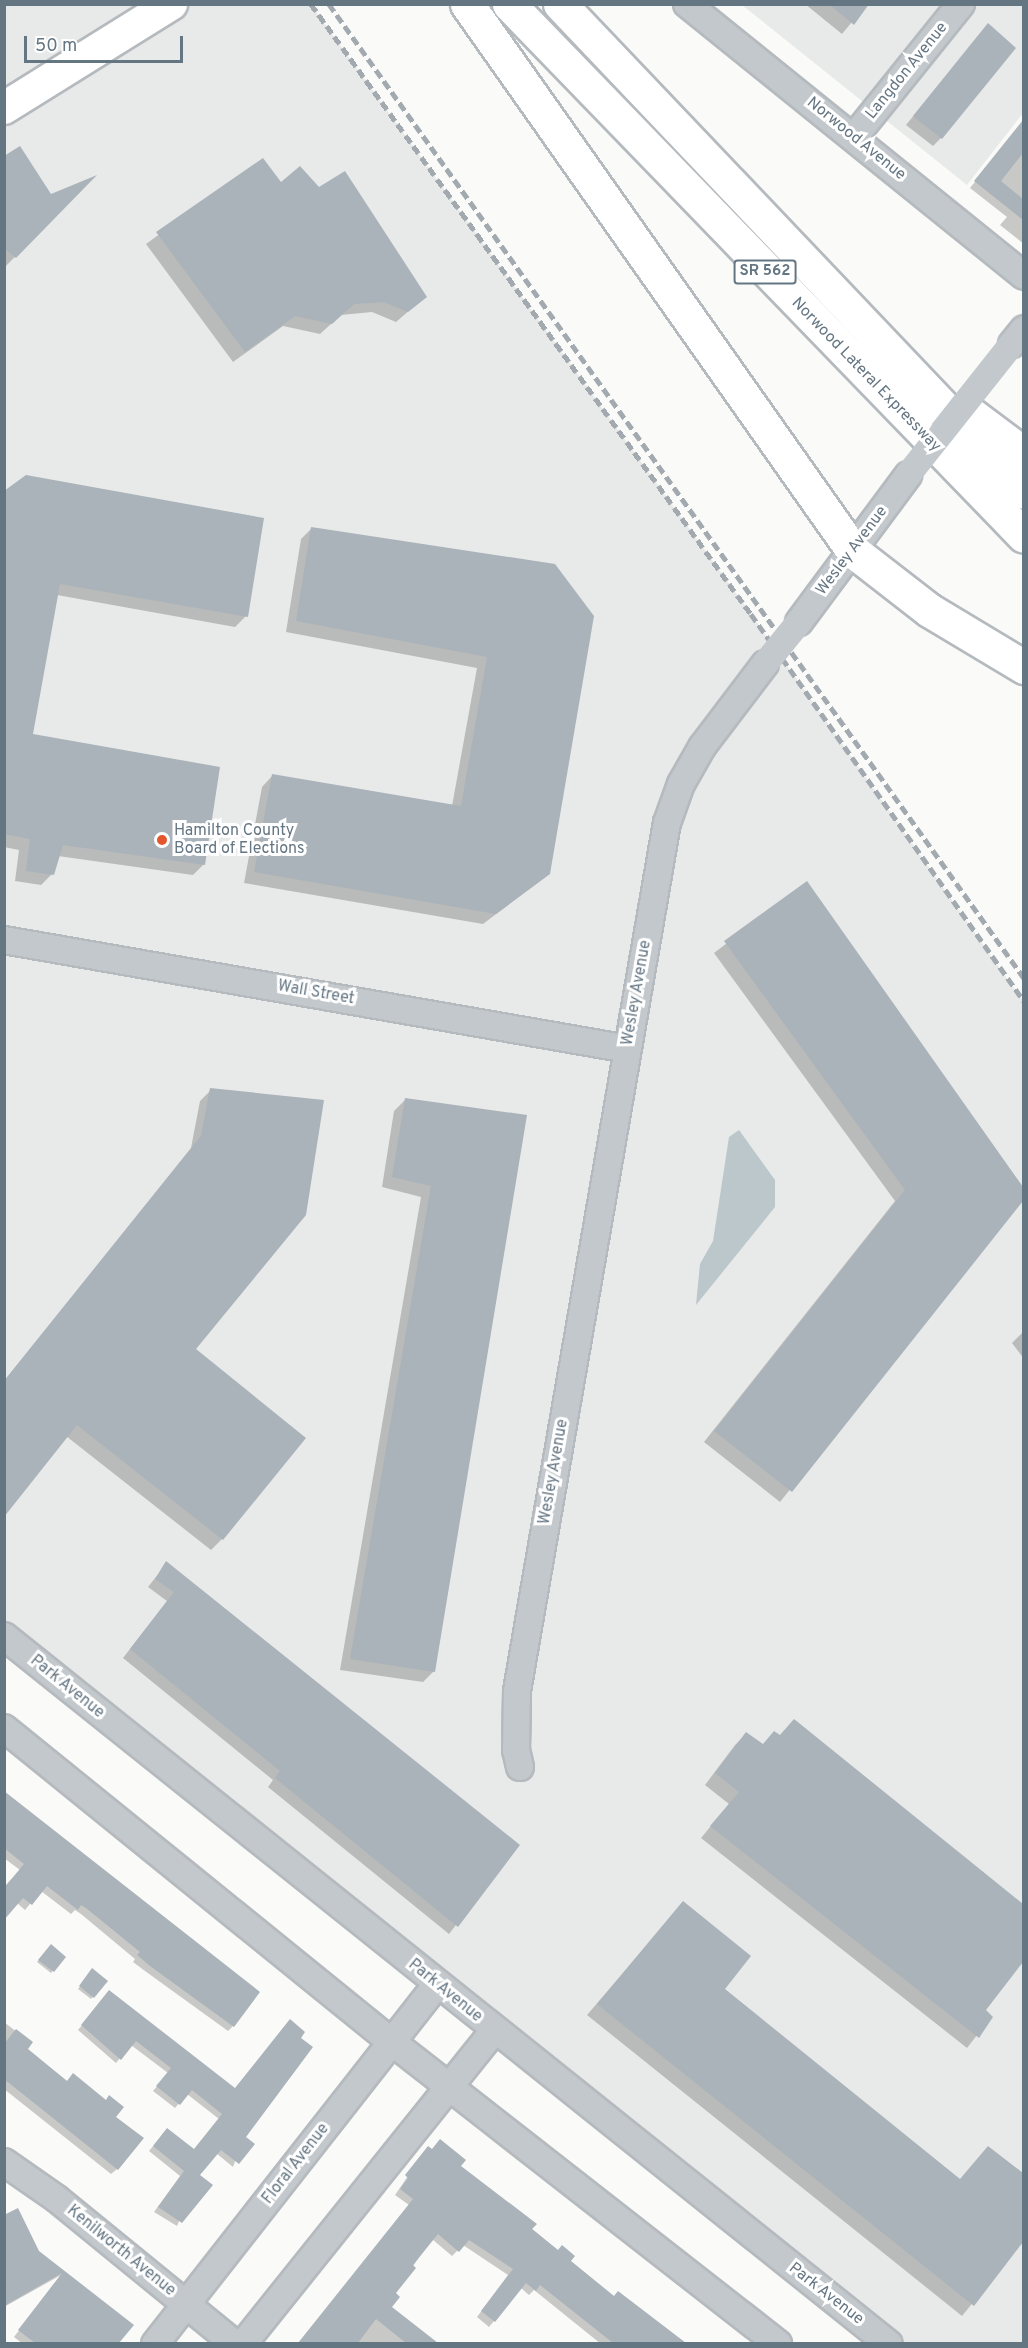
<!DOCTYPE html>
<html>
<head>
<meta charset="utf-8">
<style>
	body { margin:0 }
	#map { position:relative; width:1028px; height:2348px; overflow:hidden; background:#fafaf8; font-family:Overpass,sans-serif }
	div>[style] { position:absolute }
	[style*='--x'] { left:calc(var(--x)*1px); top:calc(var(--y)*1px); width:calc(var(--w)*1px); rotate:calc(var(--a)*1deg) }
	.built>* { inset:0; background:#e8e9e9 }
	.water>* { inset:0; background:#bbc7cb }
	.shadow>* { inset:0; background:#0003 }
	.building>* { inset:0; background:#aab3b9 }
	.roads { filter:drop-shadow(2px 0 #b5babe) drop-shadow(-2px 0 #b5babe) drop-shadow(0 2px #b5babe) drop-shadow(0 -2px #b5babe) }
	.minor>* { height:26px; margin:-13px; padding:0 13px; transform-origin:13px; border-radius:13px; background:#c3c8cc }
	.major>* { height:32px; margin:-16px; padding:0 16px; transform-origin:16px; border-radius:16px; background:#fff }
	.highway>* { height:33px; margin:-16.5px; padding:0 16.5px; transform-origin:16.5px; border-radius:16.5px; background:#fff }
	.rail>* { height:4.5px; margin-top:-2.25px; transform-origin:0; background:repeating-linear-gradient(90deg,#a2aab0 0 9px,transparent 0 13.5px) }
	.minor-bridge>* { height:26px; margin:-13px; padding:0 13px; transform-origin:13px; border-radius:13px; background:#c3c8cc }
	.dots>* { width:16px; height:16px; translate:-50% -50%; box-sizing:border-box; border:3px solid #fff; border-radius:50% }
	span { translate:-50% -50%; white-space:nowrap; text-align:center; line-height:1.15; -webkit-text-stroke:6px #fff; paint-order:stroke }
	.shield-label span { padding:2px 4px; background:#fff; border:2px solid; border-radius:4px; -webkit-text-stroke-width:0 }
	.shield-label { font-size:15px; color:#657683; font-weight:700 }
	.street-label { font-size:16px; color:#657683 }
	.poi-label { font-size:16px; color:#657683 }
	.left { translate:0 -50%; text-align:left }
	.frame { position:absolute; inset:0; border:6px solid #657683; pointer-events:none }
	.scale { position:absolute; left:24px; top:36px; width:159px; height:27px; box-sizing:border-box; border:3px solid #657683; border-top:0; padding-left:8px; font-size:18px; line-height:21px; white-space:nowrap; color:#657683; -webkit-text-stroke:4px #fff; paint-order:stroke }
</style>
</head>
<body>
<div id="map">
	<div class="built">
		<i style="clip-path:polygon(4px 5px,311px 5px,751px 614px,1023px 1001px,1023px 2343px,890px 2343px,5px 1636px)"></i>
		<i style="clip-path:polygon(742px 5px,1023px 5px,1023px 113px,967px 185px)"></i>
	</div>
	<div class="water">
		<i style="clip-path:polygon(739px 1130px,775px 1180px,775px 1207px,696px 1305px,700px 1264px,713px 1241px,729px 1137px)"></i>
	</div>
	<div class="shadow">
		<i style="clip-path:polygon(805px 4px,867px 4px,842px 34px)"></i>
		<i style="clip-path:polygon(980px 34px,941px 138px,933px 146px,906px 125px)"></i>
		<i style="clip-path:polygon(1017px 130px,1024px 135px,1024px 244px,1000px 225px,1007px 217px,970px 188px)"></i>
		<i style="clip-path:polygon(4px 158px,50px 196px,91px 179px,4px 268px)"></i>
		<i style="clip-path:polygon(262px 160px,280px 184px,425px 297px,396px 322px,372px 312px,341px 315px,320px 334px,283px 326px,233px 362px,146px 244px)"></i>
		<i style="clip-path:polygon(4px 493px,246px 616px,235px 627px,57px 595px,31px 735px,204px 864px,193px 875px,58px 856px,52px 874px,41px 885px,15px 881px,19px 850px,4px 847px)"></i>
		<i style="clip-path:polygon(312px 528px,554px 566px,549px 874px,483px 924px,244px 883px,262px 787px,272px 776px,452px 806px,477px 668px,286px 632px,301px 539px)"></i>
		<i style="clip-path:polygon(806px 883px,1024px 1189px,1024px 1199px,780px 1502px,704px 1442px,895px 1201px,714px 953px)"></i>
		<i style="clip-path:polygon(211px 1090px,194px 1350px,222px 1539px,211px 1550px,66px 1436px,4px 1381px,191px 1148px,200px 1101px)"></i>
		<i style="clip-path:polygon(405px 1100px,525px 1117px,434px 1671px,423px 1682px,340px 1670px,421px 1197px,382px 1187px,394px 1111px)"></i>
		<i style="clip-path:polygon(1023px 1332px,1024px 1332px,1024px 1359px,1012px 1343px)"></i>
		<i style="clip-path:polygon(167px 1563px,518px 1845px,449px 1934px,268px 1787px,273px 1780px,123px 1658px,167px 1601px,148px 1587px)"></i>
		<i style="clip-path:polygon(794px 1721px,1024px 1906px,1024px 1960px,984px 2010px,991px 2017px,967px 2048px,701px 1838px,729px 1804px,705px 1785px,735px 1745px,746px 1734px,763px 1745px,780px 1737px)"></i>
		<i style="clip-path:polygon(4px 1792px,233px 2026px,228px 2031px,145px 1971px,133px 1962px,135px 1959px,81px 1914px,75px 1910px,71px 1914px,41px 1891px,25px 1910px,17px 1903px,4px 1918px,4px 1887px,20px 1870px,4px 1858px)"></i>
		<i style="clip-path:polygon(683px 1903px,723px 1989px,960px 2180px,988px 2148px,1024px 2175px,1024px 2240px,962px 2316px,587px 2015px)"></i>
		<i style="clip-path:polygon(51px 1946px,64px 1957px,51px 1973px,37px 1962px)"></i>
		<i style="clip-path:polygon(93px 1970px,106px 1981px,91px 1999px,78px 1989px)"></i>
		<i style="clip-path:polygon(109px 1992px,244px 2137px,233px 2167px,216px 2153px,198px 2175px,177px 2226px,154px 2212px,180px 2176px,149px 2151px,163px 2134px,194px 2151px,219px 2119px,187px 2094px,175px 2108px,153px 2091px,168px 2073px,131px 2045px,116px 2063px,78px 2030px)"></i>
		<i style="clip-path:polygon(4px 2022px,31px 2043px,26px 2049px,114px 2118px,117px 2169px,111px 2174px,4px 2089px)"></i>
		<i style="clip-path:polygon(423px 2154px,459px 2167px,614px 2298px,619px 2293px,684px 2344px,601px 2344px,534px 2290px,529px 2295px,521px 2288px,489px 2327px,477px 2317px,508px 2275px,463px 2245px,452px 2256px,432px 2239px,394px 2293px,390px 2307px,425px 2335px,418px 2344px,299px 2344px,409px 2205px,395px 2195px)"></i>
		<i style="clip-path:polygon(4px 2216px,37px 2252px,132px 2325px,117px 2344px,23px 2344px,14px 2337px,61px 2275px,4px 2307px)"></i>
	</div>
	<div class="building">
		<i style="clip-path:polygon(829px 4px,869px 4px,854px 25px)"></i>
		<i style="clip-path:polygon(988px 23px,1016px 48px,942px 139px,913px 116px)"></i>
		<i style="clip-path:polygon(1023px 120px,1023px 153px,1001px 181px,1023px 199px,1023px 220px,974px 181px)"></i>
		<i style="clip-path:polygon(20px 146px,51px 194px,97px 175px,16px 258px,4px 248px,4px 156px)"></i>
		<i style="clip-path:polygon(263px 158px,281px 182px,300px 166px,319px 187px,345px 171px,427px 297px,408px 312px,384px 302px,354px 304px,332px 324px,295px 316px,245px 352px,156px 232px)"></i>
		<i style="clip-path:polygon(26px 475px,264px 518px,248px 617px,60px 584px,33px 734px,220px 767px,205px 865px,63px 845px,54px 875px,26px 871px,30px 839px,4px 834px,4px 491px)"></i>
		<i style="clip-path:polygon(311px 527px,555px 564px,594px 616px,550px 874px,496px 914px,254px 872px,272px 774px,461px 806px,487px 657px,296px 621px)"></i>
		<i style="clip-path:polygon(807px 881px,1023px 1187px,1023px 1201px,792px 1492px,714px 1431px,905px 1190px,724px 941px)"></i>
		<i style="clip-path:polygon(210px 1088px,324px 1100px,306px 1215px,196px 1349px,306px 1438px,223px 1540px,77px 1425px,4px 1517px,4px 1381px,201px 1136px)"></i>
		<i style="clip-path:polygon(405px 1098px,527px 1115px,435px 1672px,350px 1659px,431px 1186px,392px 1177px)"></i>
		<i style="clip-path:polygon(166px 1561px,520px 1845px,458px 1927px,275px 1778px,280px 1771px,130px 1649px,174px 1592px,155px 1579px)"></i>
		<i style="clip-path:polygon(794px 1719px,1023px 1904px,1023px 1962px,986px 2010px,993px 2017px,979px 2038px,710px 1826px,739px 1792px,715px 1773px,746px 1732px,763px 1744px,774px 1731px,780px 1735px)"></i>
		<i style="clip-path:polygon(4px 1791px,260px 1992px,234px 2027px,150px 1966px,137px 1955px,140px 1952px,86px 1908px,81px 1905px,78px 1910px,47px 1886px,32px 1905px,23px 1898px,4px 1920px,4px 1888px,24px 1864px,4px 1848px)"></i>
		<i style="clip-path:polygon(683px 1901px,751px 1956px,725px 1989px,960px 2179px,988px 2146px,1023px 2173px,1023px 2242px,974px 2306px,597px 2004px)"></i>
		<i style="clip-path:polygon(51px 1944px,66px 1957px,54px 1972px,38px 1960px)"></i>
		<i style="clip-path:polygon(92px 1968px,108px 1981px,94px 1998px,79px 1986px)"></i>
		<i style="clip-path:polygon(109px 1990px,235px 2088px,290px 2019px,305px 2032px,301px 2038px,313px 2047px,246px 2137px,255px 2144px,239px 2164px,221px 2150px,200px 2175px,213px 2185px,182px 2223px,158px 2207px,184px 2171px,153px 2146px,167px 2128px,194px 2149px,222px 2114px,192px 2090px,180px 2105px,156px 2086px,171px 2068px,136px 2041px,121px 2060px,81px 2025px)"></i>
		<i style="clip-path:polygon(16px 2029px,33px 2042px,28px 2049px,67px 2081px,73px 2073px,106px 2100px,109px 2095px,124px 2107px,116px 2117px,144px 2138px,118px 2170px,4px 2079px,4px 2044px)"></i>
		<i style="clip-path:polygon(440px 2139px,466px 2160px,461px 2166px,537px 2224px,532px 2229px,558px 2250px,562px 2245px,575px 2256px,571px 2261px,614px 2296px,618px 2291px,686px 2343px,613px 2343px,540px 2285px,536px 2291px,526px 2283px,495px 2322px,481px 2311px,513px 2269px,469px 2240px,459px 2252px,438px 2234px,413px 2265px,416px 2268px,396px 2293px,400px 2297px,392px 2307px,438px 2343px,406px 2343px,376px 2319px,358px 2343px,298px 2343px,413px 2199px,400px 2189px,408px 2178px,405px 2175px,428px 2146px,432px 2149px)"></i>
		<i style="clip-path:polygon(18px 2208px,39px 2251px,134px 2325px,119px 2343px,35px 2343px,18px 2330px,62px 2273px,4px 2306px,4px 2215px)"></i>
	</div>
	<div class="roads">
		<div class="minor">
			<i style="--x:687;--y:4;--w:433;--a:38.9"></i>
			<i style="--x:854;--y:137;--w:171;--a:-51.2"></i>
			<i style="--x:1012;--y:344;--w:19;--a:-51"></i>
			<i style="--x:799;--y:622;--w:183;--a:-53.4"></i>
			<i style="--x:4;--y:940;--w:633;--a:9.91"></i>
			<i style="--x:4;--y:1636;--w:1133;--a:38.66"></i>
			<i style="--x:4;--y:1728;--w:499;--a:39"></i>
			<i style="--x:392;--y:2042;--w:490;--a:38"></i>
			<i style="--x:520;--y:1767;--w:17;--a:-103"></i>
			<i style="--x:516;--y:1750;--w:59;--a:-89"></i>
			<i style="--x:517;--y:1691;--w:881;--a:-80.2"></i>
			<i style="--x:667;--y:823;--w:41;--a:-70.3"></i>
			<i style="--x:681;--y:784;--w:43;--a:-60.4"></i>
			<i style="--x:702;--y:747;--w:104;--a:-52.8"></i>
			<i style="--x:4;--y:2162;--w:65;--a:34.9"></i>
			<i style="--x:57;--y:2199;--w:230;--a:39.2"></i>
			<i style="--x:155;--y:2344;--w:457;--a:-51.9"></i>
			<i style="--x:243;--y:2344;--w:401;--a:-51.3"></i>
		</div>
		<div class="major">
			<i style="--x:4;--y:108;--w:197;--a:-31.9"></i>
		</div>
		<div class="highway">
			<i style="--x:467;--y:4;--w:669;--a:54.79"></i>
			<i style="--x:853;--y:551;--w:96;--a:37.8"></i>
			<i style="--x:929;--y:610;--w:111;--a:31"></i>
			<i style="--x:509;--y:4;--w:740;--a:45.93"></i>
			<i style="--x:560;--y:4;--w:673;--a:46.44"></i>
			<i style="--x:968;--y:412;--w:70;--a:36.9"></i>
		</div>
	</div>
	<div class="rail">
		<i style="--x:311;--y:4;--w:752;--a:54.2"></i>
		<i style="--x:751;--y:614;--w:474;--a:54.8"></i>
		<i style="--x:329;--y:4;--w:1197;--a:54.49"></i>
	</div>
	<div class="minor-bridge">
		<i style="--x:908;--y:475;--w:167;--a:-51.6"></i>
		<i style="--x:765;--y:664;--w:54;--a:-51"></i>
	</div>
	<div class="dots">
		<i style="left:162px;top:840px;background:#e4572e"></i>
	</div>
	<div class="shield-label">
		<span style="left:765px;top:272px">SR 562</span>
	</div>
	<div class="street-label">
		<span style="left:907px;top:71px;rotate:-51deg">Langdon Avenue</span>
		<span style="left:856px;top:139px;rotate:39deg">Norwood Avenue</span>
		<span style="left:866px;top:375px;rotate:46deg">Norwood Lateral Expressway</span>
		<span style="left:852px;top:551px;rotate:-53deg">Wesley Avenue</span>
		<span style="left:316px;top:993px;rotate:10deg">Wall Street</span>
		<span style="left:637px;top:993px;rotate:-80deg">Wesley Avenue</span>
		<span style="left:554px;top:1472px;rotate:-80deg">Wesley Avenue</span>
		<span style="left:67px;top:1687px;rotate:39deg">Park Avenue</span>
		<span style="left:445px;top:1991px;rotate:39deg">Park Avenue</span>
		<span style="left:296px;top:2164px;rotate:-52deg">Floral Avenue</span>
		<span style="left:121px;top:2251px;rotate:39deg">Kenilworth Avenue</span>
		<span style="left:826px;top:2294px;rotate:38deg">Park Avenue</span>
	</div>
	<div class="poi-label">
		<span class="left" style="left:174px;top:840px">Hamilton County<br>Board of Elections</span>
	</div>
	<div class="frame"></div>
	<div class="scale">50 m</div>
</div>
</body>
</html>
